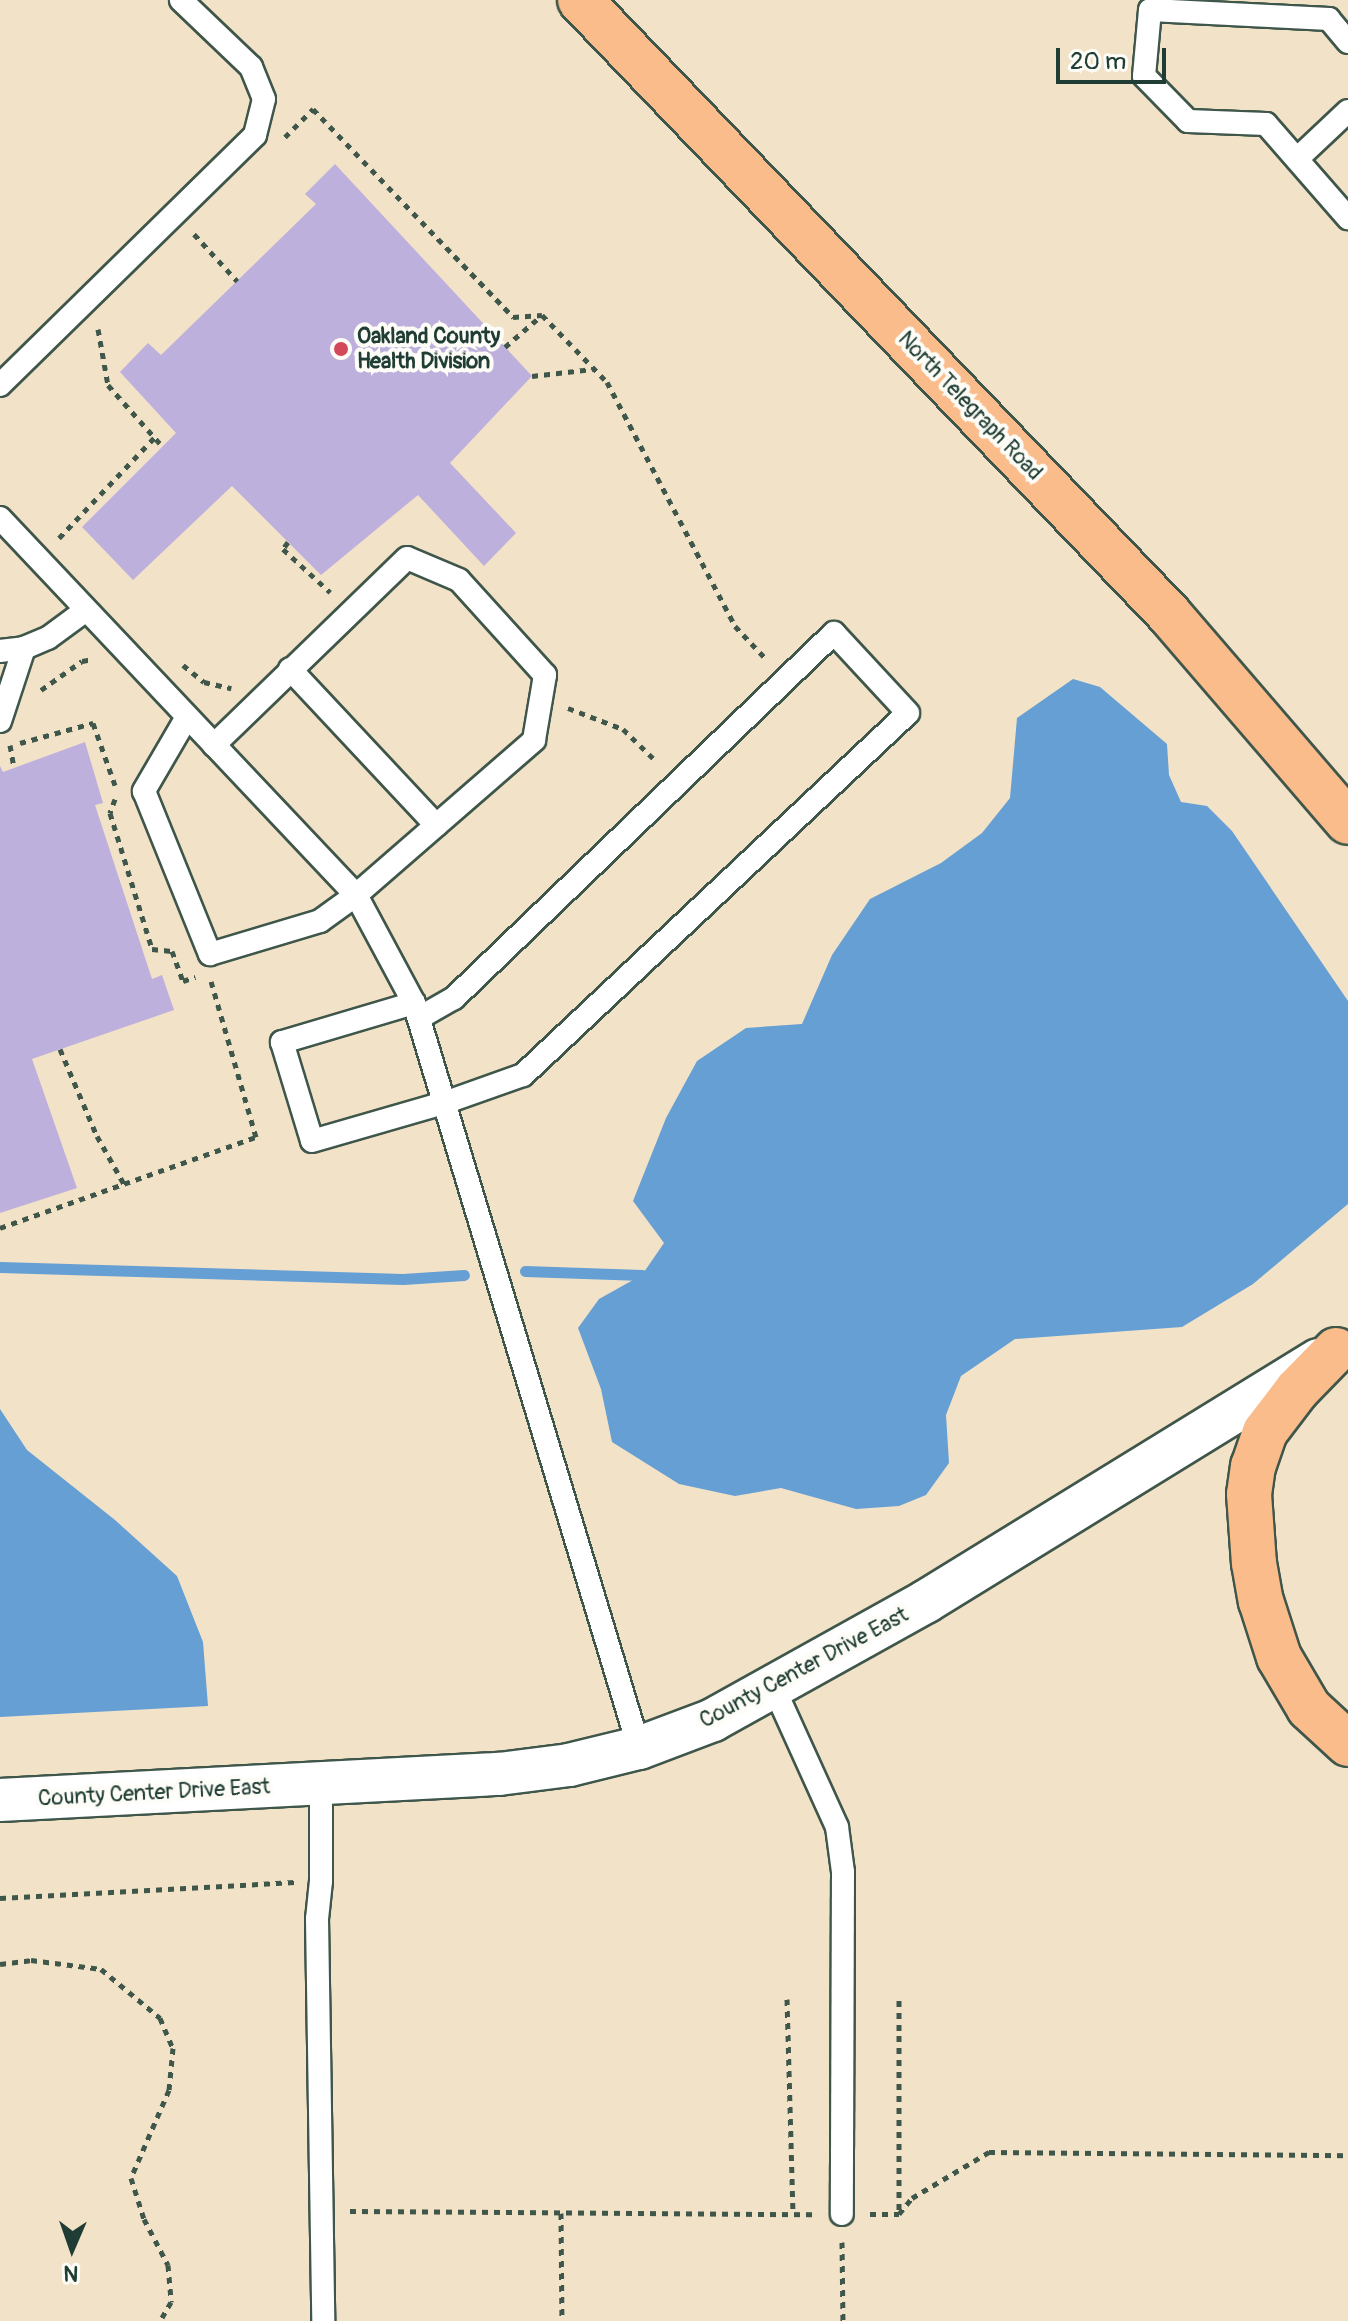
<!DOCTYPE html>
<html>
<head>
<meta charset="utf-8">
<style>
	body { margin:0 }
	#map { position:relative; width:1348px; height:2321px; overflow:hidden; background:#f2e2c7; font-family:Pangolin,sans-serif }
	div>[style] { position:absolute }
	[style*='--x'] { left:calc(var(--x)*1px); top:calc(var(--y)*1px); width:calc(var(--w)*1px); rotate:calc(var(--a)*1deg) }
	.water>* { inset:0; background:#659fd4 }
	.stream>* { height:11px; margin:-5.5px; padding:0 5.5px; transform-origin:5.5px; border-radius:5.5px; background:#659fd4 }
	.building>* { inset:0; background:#beb0dc }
	.path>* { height:5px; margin-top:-2.5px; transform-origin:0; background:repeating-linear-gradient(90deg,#3f564a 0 6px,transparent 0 12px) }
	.roads { filter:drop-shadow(2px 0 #3f564a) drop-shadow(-2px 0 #3f564a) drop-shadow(0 2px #3f564a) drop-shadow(0 -2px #3f564a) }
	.lane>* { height:22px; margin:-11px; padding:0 11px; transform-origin:11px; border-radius:11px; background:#fff }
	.street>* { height:42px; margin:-21px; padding:0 21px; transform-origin:21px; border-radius:21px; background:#fff }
	.primary>* { height:44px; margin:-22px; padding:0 22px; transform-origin:22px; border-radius:22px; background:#fabc8b }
	.dots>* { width:22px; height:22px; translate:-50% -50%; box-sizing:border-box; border:4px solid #fdfcf7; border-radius:50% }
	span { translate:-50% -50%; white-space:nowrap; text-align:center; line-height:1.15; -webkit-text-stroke:8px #fdfcf7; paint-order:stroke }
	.poi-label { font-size:22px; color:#1f3d34; font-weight:700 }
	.left { translate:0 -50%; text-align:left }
	.street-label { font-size:22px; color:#1f3d34 }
	.north { position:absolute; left:32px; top:2209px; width:80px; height:80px; -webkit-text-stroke:6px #fdfcf7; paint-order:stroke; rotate:182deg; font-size:22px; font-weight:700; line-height:32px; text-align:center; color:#1f3d34 }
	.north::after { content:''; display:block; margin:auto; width:28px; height:36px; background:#1f3d34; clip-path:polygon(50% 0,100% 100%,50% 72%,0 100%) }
	.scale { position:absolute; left:1056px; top:48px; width:110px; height:36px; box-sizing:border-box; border:4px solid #1f3d34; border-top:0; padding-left:10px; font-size:24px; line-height:28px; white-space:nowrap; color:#1f3d34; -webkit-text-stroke:6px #fdfcf7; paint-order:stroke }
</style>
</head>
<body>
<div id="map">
	<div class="water">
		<i style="clip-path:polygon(1073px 679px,1100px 687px,1167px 744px,1169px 775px,1181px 802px,1207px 806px,1232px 831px,1348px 1001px,1348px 1204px,1253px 1284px,1182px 1327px,1015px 1339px,961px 1376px,946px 1415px,949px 1463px,926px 1495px,899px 1506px,856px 1509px,781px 1488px,735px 1496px,679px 1484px,612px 1442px,601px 1389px,578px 1328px,599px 1299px,642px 1275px,664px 1243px,633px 1201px,666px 1118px,697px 1061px,746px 1028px,802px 1024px,832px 955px,870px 899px,941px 863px,982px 833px,1010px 798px,1017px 718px)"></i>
		<i style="clip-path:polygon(0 1409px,27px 1450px,115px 1520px,177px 1576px,203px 1642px,208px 1706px,0 1717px)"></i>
	</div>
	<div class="stream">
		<i style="--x:0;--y:1267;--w:403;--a:1.7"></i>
		<i style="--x:403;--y:1279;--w:61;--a:-3.8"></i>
		<i style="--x:525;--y:1271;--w:117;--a:2"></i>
	</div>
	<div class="building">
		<i style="clip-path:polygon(335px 164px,532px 376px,450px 463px,516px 533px,484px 566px,418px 495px,321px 575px,232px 486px,133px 580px,82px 527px,176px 433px,120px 372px,148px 343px,161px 355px,316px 204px,305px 194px)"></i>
		<i style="clip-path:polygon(85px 742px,103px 803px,95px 805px,152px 979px,162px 975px,174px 1010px,32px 1059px,77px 1188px,0 1213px,0 766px,3px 772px)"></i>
	</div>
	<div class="path">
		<i style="--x:285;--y:137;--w:40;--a:-45"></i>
		<i style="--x:313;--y:109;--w:289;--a:46.1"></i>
		<i style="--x:513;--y:317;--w:29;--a:-4"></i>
		<i style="--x:542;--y:315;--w:93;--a:45.9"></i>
		<i style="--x:607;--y:382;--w:276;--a:62.3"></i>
		<i style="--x:735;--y:626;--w:44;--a:46.8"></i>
		<i style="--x:194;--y:234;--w:64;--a:47.5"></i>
		<i style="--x:98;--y:329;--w:57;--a:79.9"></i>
		<i style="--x:108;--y:385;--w:83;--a:48.4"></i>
		<i style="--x:505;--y:347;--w:48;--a:-40.7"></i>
		<i style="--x:532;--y:376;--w:61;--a:-6.5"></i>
		<i style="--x:59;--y:538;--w:139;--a:-46.5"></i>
		<i style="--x:288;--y:542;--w:9;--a:126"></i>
		<i style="--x:283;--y:549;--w:64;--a:42.5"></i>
		<i style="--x:183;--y:665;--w:27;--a:39"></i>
		<i style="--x:204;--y:682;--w:28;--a:13"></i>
		<i style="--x:41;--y:690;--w:50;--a:-35.3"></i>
		<i style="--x:82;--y:661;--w:11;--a:-10"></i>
		<i style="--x:568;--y:708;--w:59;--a:20.9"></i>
		<i style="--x:623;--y:729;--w:47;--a:44.1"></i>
		<i style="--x:20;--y:743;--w:76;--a:-15.3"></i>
		<i style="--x:93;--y:723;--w:66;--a:70.5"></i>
		<i style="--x:10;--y:745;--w:22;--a:80"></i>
		<i style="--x:115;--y:799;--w:15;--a:110"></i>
		<i style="--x:110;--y:813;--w:142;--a:72.8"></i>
		<i style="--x:152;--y:949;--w:20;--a:6"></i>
		<i style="--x:172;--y:951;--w:32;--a:70"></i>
		<i style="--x:183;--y:981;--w:13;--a:-18"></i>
		<i style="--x:60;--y:1049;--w:95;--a:67"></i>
		<i style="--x:97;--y:1136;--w:55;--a:60.6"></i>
		<i style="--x:0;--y:1228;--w:272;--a:-19.6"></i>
		<i style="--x:256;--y:1137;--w:162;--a:-106.1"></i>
		<i style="--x:0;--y:1898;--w:295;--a:-3.1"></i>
		<i style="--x:0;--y:1964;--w:31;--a:-7"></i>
		<i style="--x:31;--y:1960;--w:71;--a:7.3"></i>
		<i style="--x:101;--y:1969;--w:77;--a:39.7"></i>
		<i style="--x:160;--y:2018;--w:33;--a:67"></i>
		<i style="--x:173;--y:2048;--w:42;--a:95.4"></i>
		<i style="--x:169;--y:2090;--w:96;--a:113.4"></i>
		<i style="--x:131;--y:2178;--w:43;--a:72.4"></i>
		<i style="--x:144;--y:2219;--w:52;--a:62.4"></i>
		<i style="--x:168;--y:2265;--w:37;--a:85"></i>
		<i style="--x:171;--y:2302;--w:22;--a:120"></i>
		<i style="--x:787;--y:1999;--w:215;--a:88.4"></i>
		<i style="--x:899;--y:2000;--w:213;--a:90"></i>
		<i style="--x:350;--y:2211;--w:466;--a:0.4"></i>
		<i style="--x:561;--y:2213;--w:108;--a:89.5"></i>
		<i style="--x:870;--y:2214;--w:29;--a:0"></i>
		<i style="--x:899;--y:2214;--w:21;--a:-51"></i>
		<i style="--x:912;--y:2198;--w:90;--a:-30.9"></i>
		<i style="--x:989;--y:2152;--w:359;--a:0.5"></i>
		<i style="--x:842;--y:2242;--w:79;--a:89.3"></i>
	</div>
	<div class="roads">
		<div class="lane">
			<i style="--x:1348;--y:42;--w:30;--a:-130"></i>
			<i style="--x:1329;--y:19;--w:179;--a:-177.1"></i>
			<i style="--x:1150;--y:10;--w:66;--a:95.2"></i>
			<i style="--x:1144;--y:76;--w:63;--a:45.6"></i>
			<i style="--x:1188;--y:121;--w:78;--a:2.2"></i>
			<i style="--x:1266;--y:124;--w:125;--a:48.9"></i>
			<i style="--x:1297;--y:159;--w:70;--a:-43.3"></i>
			<i style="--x:0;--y:385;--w:357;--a:-44.4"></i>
			<i style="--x:255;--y:135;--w:37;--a:-76"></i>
			<i style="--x:264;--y:99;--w:35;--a:-112"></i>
			<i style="--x:251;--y:67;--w:97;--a:-136.3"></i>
			<i style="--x:0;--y:518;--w:519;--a:46.64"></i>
			<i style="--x:356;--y:895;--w:123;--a:61.8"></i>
			<i style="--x:414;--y:1003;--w:778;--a:73.19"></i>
			<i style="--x:0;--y:651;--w:24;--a:-7"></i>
			<i style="--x:24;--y:648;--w:26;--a:-23"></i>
			<i style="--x:48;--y:638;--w:47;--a:-36.4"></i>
			<i style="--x:290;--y:669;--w:214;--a:46.9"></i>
			<i style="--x:187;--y:717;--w:86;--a:120.2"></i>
			<i style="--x:144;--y:791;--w:176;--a:68"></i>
			<i style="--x:210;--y:954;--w:115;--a:-16.7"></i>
			<i style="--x:320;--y:921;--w:44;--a:-35.8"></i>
			<i style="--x:356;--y:895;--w:236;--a:-41"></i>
			<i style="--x:534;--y:740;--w:66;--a:-80.4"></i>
			<i style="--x:545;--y:675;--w:128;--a:-132.2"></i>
			<i style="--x:459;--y:580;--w:56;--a:-157.1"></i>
			<i style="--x:407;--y:558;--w:269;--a:135.9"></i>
			<i style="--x:0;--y:721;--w:77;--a:-71.8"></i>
			<i style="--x:414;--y:1003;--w:138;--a:163.5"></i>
			<i style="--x:282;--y:1042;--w:103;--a:73.1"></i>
			<i style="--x:312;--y:1141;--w:137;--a:-16.1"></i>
			<i style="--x:444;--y:1103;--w:84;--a:-19.5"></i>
			<i style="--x:523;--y:1075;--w:528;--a:-43.24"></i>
			<i style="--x:908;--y:713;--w:109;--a:-132.8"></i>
			<i style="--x:834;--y:633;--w:527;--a:136.15"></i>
			<i style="--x:454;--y:998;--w:40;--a:150.3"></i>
			<i style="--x:774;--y:1688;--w:153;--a:65.6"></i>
			<i style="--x:837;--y:1827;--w:45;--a:82.4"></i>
			<i style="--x:843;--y:1872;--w:342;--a:90.2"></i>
			<i style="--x:321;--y:1785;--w:96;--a:90"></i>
			<i style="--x:321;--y:1881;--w:38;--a:96"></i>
			<i style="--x:317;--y:1919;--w:402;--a:89.1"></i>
		</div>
		<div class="street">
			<i style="--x:0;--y:1800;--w:500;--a:-3"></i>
			<i style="--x:499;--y:1774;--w:71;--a:-7.3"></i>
			<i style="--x:569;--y:1765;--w:72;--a:-13.7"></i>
			<i style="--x:639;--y:1748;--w:79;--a:-20.7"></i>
			<i style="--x:713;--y:1720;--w:243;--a:-29.1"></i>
			<i style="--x:925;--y:1602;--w:462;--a:-31.6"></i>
		</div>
		<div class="primary">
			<i style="--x:580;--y:0;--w:851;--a:46.19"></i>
			<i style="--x:1169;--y:614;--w:274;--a:49.3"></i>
			<i style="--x:1336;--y:1350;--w:56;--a:134.3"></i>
			<i style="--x:1297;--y:1390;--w:53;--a:127.3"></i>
			<i style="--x:1265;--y:1432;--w:36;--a:109"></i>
			<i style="--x:1253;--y:1466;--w:28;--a:98"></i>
			<i style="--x:1249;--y:1494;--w:69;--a:85.9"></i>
			<i style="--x:1254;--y:1563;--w:39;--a:80"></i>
			<i style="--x:1261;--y:1601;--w:59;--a:72.2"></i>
			<i style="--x:1279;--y:1657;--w:59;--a:59.5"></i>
			<i style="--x:1309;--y:1708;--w:53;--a:42.7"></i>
		</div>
	</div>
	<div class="dots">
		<i style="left:341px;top:349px;background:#d1495b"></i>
	</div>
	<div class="poi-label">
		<span class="left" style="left:357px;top:349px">Oakland County<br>Health Division</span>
	</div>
	<div class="street-label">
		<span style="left:970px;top:406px;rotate:46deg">North Telegraph Road</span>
		<span style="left:804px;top:1668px;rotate:-28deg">County Center Drive East</span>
		<span style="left:154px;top:1793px;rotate:-3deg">County Center Drive East</span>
	</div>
	<div class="north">N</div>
	<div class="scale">20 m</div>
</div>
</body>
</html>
